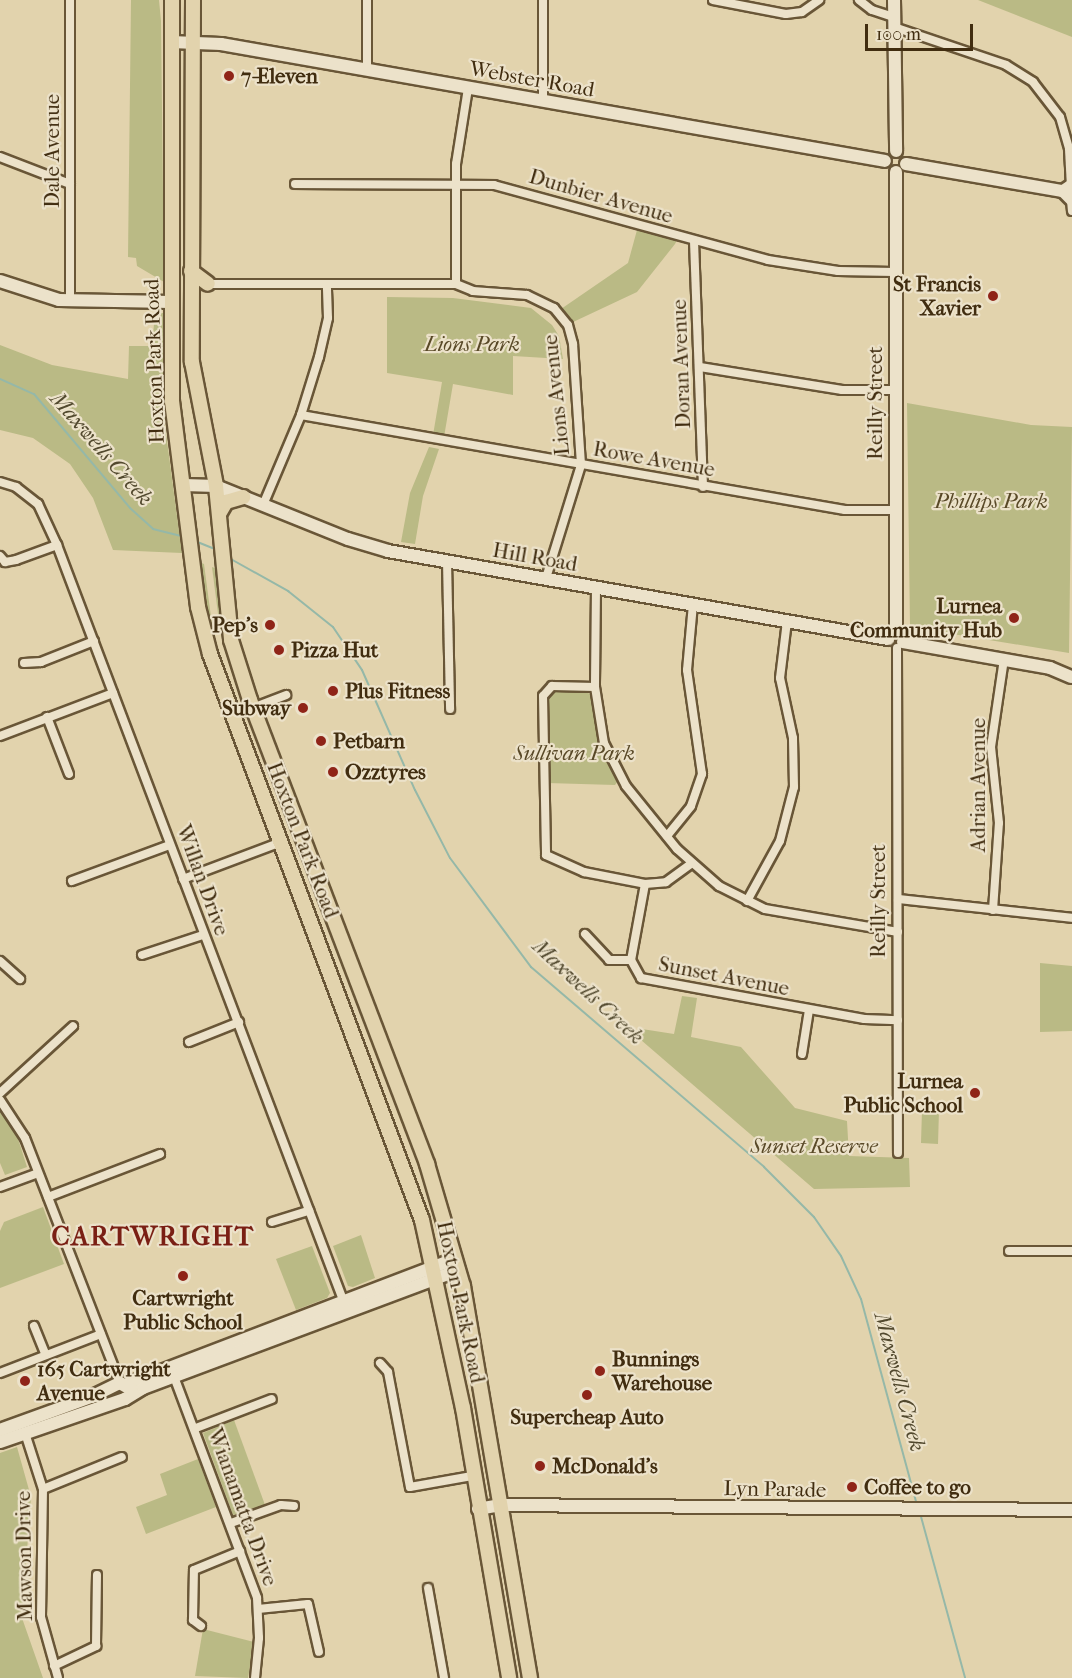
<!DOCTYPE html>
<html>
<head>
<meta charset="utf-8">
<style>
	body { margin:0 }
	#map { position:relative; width:1072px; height:1678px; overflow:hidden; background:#e2d3ad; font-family:"IM FELL French Canon",serif }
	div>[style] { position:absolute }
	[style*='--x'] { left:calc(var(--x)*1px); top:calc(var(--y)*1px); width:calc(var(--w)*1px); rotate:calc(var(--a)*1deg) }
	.green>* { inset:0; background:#baba85 }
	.stream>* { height:2px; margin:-1px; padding:0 1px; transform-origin:1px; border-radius:1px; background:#95b8a8 }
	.roads { filter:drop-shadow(2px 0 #695637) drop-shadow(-2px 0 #695637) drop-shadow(0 2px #695637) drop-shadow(0 -2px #695637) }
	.street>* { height:8px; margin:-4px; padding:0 4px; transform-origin:4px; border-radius:4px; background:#ece2ca }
	.secondary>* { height:12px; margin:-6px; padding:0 6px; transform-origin:6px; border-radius:6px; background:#ece2ca }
	.primary>* { height:14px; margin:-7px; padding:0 7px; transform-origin:7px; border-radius:7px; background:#e2d3ad }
	.dots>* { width:16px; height:16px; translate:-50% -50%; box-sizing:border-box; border:3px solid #ece2ca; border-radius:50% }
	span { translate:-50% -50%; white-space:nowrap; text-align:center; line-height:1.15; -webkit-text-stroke:4.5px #ece2ca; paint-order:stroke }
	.poi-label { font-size:21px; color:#412d10; font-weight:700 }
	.left { translate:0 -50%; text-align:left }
	.right { translate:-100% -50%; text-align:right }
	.street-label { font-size:21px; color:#412d10 }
	.park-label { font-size:21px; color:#594927; font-style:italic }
	.water-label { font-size:22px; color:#52492e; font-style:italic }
	.district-label { font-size:27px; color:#7a1f14; font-weight:700; letter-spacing:1.5px }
	.scale { position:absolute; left:865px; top:24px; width:108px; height:27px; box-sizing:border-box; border:3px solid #412d10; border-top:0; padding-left:8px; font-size:18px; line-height:21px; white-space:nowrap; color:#412d10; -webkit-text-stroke:4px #ece2ca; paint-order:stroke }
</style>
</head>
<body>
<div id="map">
	<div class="green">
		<i style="clip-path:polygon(131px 0,159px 0,161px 21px,164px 282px,137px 266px,136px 258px,128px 257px)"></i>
		<i style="clip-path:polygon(978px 0,1072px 0,1072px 37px)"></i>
		<i style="clip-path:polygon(637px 230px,677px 240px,675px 244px,637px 292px,571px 323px,561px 309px,628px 263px)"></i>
		<i style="clip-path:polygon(387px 297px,453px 298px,531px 308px,552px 325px,559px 336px,563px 359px,513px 356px,513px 395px,453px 384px,444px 437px,433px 435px,442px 382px,387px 373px)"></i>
		<i style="clip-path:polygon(155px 313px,163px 313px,165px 426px,182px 553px,113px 550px,93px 498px,70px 464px,33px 438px,0 430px,0 345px,52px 365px,128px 379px,129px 346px,152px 346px)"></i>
		<i style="clip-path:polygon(907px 403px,1031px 425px,1072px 427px,1069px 653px,910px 627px)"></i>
		<i style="clip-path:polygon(429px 447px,439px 449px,423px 496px,415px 544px,401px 542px,410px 493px)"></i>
		<i style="clip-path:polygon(199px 562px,204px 564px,213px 632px,232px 694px,211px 634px)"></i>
		<i style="clip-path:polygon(212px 567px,220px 570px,239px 682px,220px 629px)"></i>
		<i style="clip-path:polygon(555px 689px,584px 690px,591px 695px,603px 752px,618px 781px,615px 785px,547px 783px,547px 699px)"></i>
		<i style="clip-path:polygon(1040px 963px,1072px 966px,1072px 1031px,1040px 1032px)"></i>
		<i style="clip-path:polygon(682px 996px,697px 998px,691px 1037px,741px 1047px,795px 1108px,847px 1121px,849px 1156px,909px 1158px,910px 1187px,814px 1189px,641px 1040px,642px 1029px,674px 1034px)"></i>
		<i style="clip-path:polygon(922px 1110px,939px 1110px,938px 1144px,921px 1143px)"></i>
		<i style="clip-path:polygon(0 1111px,14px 1126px,27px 1167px,5px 1175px,0 1163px)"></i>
		<i style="clip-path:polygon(43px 1207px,64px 1264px,0 1288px,0 1231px,4px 1222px)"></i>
		<i style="clip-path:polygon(361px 1235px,375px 1278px,353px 1287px,348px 1286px,333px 1246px)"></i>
		<i style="clip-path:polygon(312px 1246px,330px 1293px,327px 1298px,296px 1310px,276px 1259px)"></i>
		<i style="clip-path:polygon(234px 1420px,265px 1505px,233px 1515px,203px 1433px)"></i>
		<i style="clip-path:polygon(17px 1447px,31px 1497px,22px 1618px,43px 1678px,0 1678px,0 1453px)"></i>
		<i style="clip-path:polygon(198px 1459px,216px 1507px,146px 1534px,136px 1507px,167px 1495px,160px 1474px)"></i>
		<i style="clip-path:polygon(203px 1629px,254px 1642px,248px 1678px,195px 1676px)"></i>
	</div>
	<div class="stream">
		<i style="--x:0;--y:379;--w:37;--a:24"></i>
		<i style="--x:34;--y:394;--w:149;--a:49.9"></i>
		<i style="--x:130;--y:508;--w:31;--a:42"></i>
		<i style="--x:153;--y:529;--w:32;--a:14"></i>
		<i style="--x:195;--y:541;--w:24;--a:22"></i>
		<i style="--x:229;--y:558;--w:68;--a:29.2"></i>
		<i style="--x:288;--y:591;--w:58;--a:38.7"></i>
		<i style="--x:333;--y:627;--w:52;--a:56"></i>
		<i style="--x:362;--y:670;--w:131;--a:66.2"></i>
		<i style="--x:415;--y:790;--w:76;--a:62.8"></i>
		<i style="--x:450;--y:858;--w:136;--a:53.4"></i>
		<i style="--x:531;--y:967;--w:307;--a:40.6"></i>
		<i style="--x:764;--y:1167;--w:71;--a:45"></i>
		<i style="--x:814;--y:1217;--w:47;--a:55.3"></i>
		<i style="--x:841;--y:1256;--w:47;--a:65.1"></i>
		<i style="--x:861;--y:1299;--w:213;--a:74.8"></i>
		<i style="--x:920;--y:1513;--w:171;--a:74.7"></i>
	</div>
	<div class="roads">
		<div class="street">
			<i style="--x:70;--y:0;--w:301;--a:90"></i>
			<i style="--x:543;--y:0;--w:100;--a:90"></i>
			<i style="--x:713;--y:0;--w:74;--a:10.9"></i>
			<i style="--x:786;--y:14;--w:16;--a:-7"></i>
			<i style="--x:802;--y:12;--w:21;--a:-35"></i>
			<i style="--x:859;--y:0;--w:16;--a:38"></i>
			<i style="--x:872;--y:10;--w:23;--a:18"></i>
			<i style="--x:894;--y:27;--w:118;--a:18.7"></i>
			<i style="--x:1006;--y:65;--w:32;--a:32"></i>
			<i style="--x:1033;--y:82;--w:44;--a:52.4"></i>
			<i style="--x:1060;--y:117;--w:33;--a:74"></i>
			<i style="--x:1069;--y:149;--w:35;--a:87"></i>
			<i style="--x:367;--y:70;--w:70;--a:-90"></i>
			<i style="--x:0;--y:157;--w:75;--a:21.1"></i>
			<i style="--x:295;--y:184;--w:199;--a:0.3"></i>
			<i style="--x:494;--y:185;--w:284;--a:15.3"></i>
			<i style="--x:768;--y:260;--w:71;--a:8.9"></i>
			<i style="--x:838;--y:271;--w:56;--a:1"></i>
			<i style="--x:1071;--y:200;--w:11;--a:85"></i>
			<i style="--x:694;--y:241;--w:246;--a:87.9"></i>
			<i style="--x:208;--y:284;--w:248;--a:0"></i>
			<i style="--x:456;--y:284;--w:18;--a:22"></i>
			<i style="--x:473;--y:291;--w:54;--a:4.2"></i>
			<i style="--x:527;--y:295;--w:30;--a:26"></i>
			<i style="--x:554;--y:308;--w:22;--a:51"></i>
			<i style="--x:568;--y:325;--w:20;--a:75"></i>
			<i style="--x:573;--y:344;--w:121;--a:86.2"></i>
			<i style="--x:581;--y:465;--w:118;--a:107.2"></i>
			<i style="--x:456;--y:284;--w:120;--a:-90"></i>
			<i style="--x:456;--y:164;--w:77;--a:-81"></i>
			<i style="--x:700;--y:367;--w:144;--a:9.2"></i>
			<i style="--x:842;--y:390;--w:52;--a:0"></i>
			<i style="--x:301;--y:415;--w:552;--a:9.91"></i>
			<i style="--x:845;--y:510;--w:50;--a:0"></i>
			<i style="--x:0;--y:482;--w:17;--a:17"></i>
			<i style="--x:16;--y:487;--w:28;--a:38"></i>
			<i style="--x:38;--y:504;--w:45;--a:65.1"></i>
			<i style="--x:57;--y:545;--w:813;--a:69.25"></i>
			<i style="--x:263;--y:505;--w:98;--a:-67.1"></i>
			<i style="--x:301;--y:415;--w:61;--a:-72.8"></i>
			<i style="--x:319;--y:357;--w:40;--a:-77"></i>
			<i style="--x:328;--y:318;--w:32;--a:-92"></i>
			<i style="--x:0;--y:556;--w:8;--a:50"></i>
			<i style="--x:5;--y:562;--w:11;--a:-10"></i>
			<i style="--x:16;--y:560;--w:44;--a:-20.1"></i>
			<i style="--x:447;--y:561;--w:148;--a:88.8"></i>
			<i style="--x:596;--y:588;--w:99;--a:90.6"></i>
			<i style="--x:595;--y:687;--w:57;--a:80.9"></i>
			<i style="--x:604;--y:743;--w:48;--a:62.9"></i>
			<i style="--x:626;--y:786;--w:81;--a:51"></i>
			<i style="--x:677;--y:849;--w:56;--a:41.4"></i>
			<i style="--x:719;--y:886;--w:51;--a:26.6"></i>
			<i style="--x:765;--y:909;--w:135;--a:9.8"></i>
			<i style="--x:897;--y:648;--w:505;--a:89.89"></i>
			<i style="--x:24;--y:663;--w:17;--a:-3"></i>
			<i style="--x:41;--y:662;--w:57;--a:-21.6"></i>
			<i style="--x:595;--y:687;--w:43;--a:-178.7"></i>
			<i style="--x:552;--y:686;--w:13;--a:132"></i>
			<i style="--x:543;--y:696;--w:159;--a:88.9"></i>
			<i style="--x:546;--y:855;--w:42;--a:24.1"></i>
			<i style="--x:584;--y:872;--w:62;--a:11.1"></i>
			<i style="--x:645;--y:884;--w:21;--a:-5"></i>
			<i style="--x:666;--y:882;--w:31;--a:-36"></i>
			<i style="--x:234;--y:715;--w:56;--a:-21"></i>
			<i style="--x:47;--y:717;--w:61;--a:68.9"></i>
			<i style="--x:0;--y:736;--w:121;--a:-20.8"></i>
			<i style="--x:667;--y:836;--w:38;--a:-51"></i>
			<i style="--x:691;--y:806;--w:34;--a:-71"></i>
			<i style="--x:702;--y:774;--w:105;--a:-98.2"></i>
			<i style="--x:687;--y:670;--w:66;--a:-84.8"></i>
			<i style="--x:183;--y:879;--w:105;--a:-20.7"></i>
			<i style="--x:72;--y:881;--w:104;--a:-20.2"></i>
			<i style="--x:645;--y:884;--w:77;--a:100.4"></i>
			<i style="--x:631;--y:960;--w:21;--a:61"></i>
			<i style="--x:641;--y:978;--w:227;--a:10.4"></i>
			<i style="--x:864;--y:1019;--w:34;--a:2"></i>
			<i style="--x:898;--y:899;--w:175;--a:6.2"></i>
			<i style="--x:747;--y:901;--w:68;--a:-61.2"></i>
			<i style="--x:780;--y:841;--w:56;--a:-75.5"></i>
			<i style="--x:794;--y:787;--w:49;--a:-91.2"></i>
			<i style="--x:793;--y:738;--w:61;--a:-102.2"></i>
			<i style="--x:780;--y:678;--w:57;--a:-83"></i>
			<i style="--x:993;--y:910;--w:87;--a:-86.1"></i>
			<i style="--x:999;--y:823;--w:76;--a:-96"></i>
			<i style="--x:991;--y:747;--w:89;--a:-81.6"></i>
			<i style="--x:585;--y:934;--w:35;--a:47"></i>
			<i style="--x:609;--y:960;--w:22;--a:0"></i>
			<i style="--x:142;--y:955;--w:64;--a:-18.2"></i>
			<i style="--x:0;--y:961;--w:27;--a:42"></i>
			<i style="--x:189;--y:1042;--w:54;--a:-21.8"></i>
			<i style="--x:802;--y:1054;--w:45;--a:-81"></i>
			<i style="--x:0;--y:1093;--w:99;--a:-42.5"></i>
			<i style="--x:0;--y:1100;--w:45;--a:56.7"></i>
			<i style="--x:25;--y:1138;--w:263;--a:68.8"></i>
			<i style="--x:0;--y:1187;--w:40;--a:-20.2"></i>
			<i style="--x:48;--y:1197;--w:120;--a:-21"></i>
			<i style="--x:272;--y:1222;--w:39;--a:-17"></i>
			<i style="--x:1009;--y:1251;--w:63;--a:0"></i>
			<i style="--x:34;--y:1326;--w:31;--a:68"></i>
			<i style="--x:380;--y:1363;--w:12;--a:48"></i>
			<i style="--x:388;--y:1372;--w:117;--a:79.2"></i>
			<i style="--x:410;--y:1487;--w:63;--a:-10.1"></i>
			<i style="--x:0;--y:1373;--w:108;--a:-21.1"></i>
			<i style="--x:173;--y:1374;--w:239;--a:69.4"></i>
			<i style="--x:257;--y:1598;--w:40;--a:87.1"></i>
			<i style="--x:259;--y:1638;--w:40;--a:95.7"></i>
			<i style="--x:196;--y:1428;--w:81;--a:-20.9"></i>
			<i style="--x:25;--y:1433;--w:59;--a:72.2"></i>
			<i style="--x:43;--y:1489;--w:128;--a:90.9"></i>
			<i style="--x:41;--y:1617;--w:63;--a:74.4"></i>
			<i style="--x:43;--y:1489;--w:85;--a:-22.1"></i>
			<i style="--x:231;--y:1523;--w:53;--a:-19.8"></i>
			<i style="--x:281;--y:1505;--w:13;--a:4"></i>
			<i style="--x:428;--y:1588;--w:91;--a:79.9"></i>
			<i style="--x:258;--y:1609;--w:50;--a:-5.7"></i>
			<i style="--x:308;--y:1604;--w:49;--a:77.1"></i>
			<i style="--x:201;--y:1626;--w:10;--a:-143"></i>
			<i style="--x:193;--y:1620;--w:50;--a:-88.9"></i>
			<i style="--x:194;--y:1570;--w:50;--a:-22.4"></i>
			<i style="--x:54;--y:1666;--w:47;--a:-25.5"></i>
			<i style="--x:96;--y:1646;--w:71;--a:-89.2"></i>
		</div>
		<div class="secondary">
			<i style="--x:894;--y:0;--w:151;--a:89.2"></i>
			<i style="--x:171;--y:42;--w:50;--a:2.3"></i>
			<i style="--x:221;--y:44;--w:674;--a:9.99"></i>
			<i style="--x:906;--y:164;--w:159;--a:9.8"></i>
			<i style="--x:896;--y:172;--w:461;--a:90"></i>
			<i style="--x:1072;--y:185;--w:11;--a:146"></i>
			<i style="--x:1063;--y:191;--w:13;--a:45"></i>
			<i style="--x:0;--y:281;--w:62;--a:17.9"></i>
			<i style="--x:59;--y:300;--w:112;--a:1"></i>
			<i style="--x:184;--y:485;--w:32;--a:2"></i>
			<i style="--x:216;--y:486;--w:142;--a:21.9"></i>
			<i style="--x:348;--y:539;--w:42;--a:16.7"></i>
			<i style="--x:388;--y:551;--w:508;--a:9.98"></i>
			<i style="--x:903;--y:642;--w:149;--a:10"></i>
			<i style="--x:1050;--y:668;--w:23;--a:23"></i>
			<i style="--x:127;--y:1384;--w:351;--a:-20.9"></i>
			<i style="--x:0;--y:1430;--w:97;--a:-19.9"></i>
			<i style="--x:91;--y:1397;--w:32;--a:-26"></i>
			<i style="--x:120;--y:1383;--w:12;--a:31"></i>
			<i style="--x:0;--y:1442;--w:132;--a:-19"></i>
			<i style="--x:125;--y:1399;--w:21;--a:-31"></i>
			<i style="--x:143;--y:1388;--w:337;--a:-20.5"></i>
			<i style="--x:478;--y:1509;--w:23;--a:-10"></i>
			<i style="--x:501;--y:1505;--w:571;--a:0.5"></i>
		</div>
		<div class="primary">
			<i style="--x:172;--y:0;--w:401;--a:90"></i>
			<i style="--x:172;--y:401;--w:208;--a:82.8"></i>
			<i style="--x:198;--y:607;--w:49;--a:75.7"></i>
			<i style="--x:210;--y:654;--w:604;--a:69.47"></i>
			<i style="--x:422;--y:1220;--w:192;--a:77.7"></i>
			<i style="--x:463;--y:1408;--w:274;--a:80.3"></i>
			<i style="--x:193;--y:0;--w:362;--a:90.2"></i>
			<i style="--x:192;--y:362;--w:126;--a:79"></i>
			<i style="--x:216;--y:486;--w:155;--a:84.4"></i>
			<i style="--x:231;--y:640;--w:63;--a:72.4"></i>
			<i style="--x:250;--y:700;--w:497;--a:69.1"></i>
			<i style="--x:427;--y:1164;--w:127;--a:73.6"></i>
			<i style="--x:463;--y:1286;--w:398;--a:80.3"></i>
			<i style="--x:191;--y:271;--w:21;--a:37"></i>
			<i style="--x:219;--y:514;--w:14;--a:-60"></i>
			<i style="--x:226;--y:502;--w:18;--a:-16"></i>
		</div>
	</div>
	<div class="dots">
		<i style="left:229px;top:76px;background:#8f2418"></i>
		<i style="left:993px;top:296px;background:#8f2418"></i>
		<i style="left:1014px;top:618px;background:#8f2418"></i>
		<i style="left:270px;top:625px;background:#8f2418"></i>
		<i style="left:279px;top:650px;background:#8f2418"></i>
		<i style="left:333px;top:691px;background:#8f2418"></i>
		<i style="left:303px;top:708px;background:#8f2418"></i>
		<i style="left:321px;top:741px;background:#8f2418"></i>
		<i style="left:333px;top:772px;background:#8f2418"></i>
		<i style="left:975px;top:1093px;background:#8f2418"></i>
		<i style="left:183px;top:1276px;background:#8f2418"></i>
		<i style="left:600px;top:1371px;background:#8f2418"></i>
		<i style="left:25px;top:1381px;background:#8f2418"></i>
		<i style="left:587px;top:1395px;background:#8f2418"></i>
		<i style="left:540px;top:1466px;background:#8f2418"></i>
		<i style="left:852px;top:1487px;background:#8f2418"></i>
	</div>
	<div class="poi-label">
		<span class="left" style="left:241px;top:76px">7-Eleven</span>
		<span class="right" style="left:981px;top:296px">St Francis<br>Xavier</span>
		<span class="right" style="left:1002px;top:618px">Lurnea<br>Community Hub</span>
		<span class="right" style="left:258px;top:625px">Pep's</span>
		<span class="left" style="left:291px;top:650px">Pizza Hut</span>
		<span class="left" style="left:345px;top:691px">Plus Fitness</span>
		<span class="right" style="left:291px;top:708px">Subway</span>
		<span class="left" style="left:333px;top:741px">Petbarn</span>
		<span class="left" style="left:345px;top:772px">Ozztyres</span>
		<span class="right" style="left:963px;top:1093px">Lurnea<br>Public School</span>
		<span style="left:183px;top:1310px">Cartwright<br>Public School</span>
		<span class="left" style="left:612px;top:1371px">Bunnings<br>Warehouse</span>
		<span class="left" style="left:37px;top:1381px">165 Cartwright<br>Avenue</span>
		<span style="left:587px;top:1417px">Supercheap Auto</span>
		<span class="left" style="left:552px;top:1466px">McDonald's</span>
		<span class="left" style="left:864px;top:1487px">Coffee to go</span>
	</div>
	<div class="street-label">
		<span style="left:532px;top:79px;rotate:10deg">Webster Road</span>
		<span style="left:52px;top:151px;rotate:-90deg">Dale Avenue</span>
		<span style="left:601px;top:196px;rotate:16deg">Dunbier Avenue</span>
		<span style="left:154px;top:361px;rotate:-92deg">Hoxton Park Road</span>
		<span style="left:681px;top:364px;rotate:-92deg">Doran Avenue</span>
		<span style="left:556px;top:395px;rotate:-96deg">Lions Avenue</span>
		<span style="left:875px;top:403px;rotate:-90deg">Reilly Street</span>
		<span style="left:654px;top:459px;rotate:10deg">Rowe Avenue</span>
		<span style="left:535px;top:557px;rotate:10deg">Hill Road</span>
		<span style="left:978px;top:785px;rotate:-90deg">Adrian Avenue</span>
		<span style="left:303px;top:840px;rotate:69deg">Hoxton Park Road</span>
		<span style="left:203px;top:880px;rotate:70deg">Willan Drive</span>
		<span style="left:878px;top:901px;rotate:-90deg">Reilly Street</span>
		<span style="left:724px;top:976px;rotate:11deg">Sunset Avenue</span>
		<span style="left:461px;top:1302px;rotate:78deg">Hoxton Park Road</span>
		<span style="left:775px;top:1489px;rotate:1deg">Lyn Parade</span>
		<span style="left:243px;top:1507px;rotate:70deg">Wianamatta Drive</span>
		<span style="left:24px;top:1556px;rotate:-91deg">Mawson Drive</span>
	</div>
	<div class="park-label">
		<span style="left:472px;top:344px">Lions Park</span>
		<span style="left:991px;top:501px">Phillips Park</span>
		<span style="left:574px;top:753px">Sullivan Park</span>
		<span style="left:814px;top:1146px">Sunset Reserve</span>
	</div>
	<div class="water-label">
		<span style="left:101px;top:449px;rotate:49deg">Maxwells Creek</span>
		<span style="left:588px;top:992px;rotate:43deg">Maxwells Creek</span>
		<span style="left:899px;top:1382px;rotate:75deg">Maxwells Creek</span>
	</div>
	<div class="district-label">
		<span style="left:153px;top:1237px">CARTWRIGHT</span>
	</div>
	<div class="scale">100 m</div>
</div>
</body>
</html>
